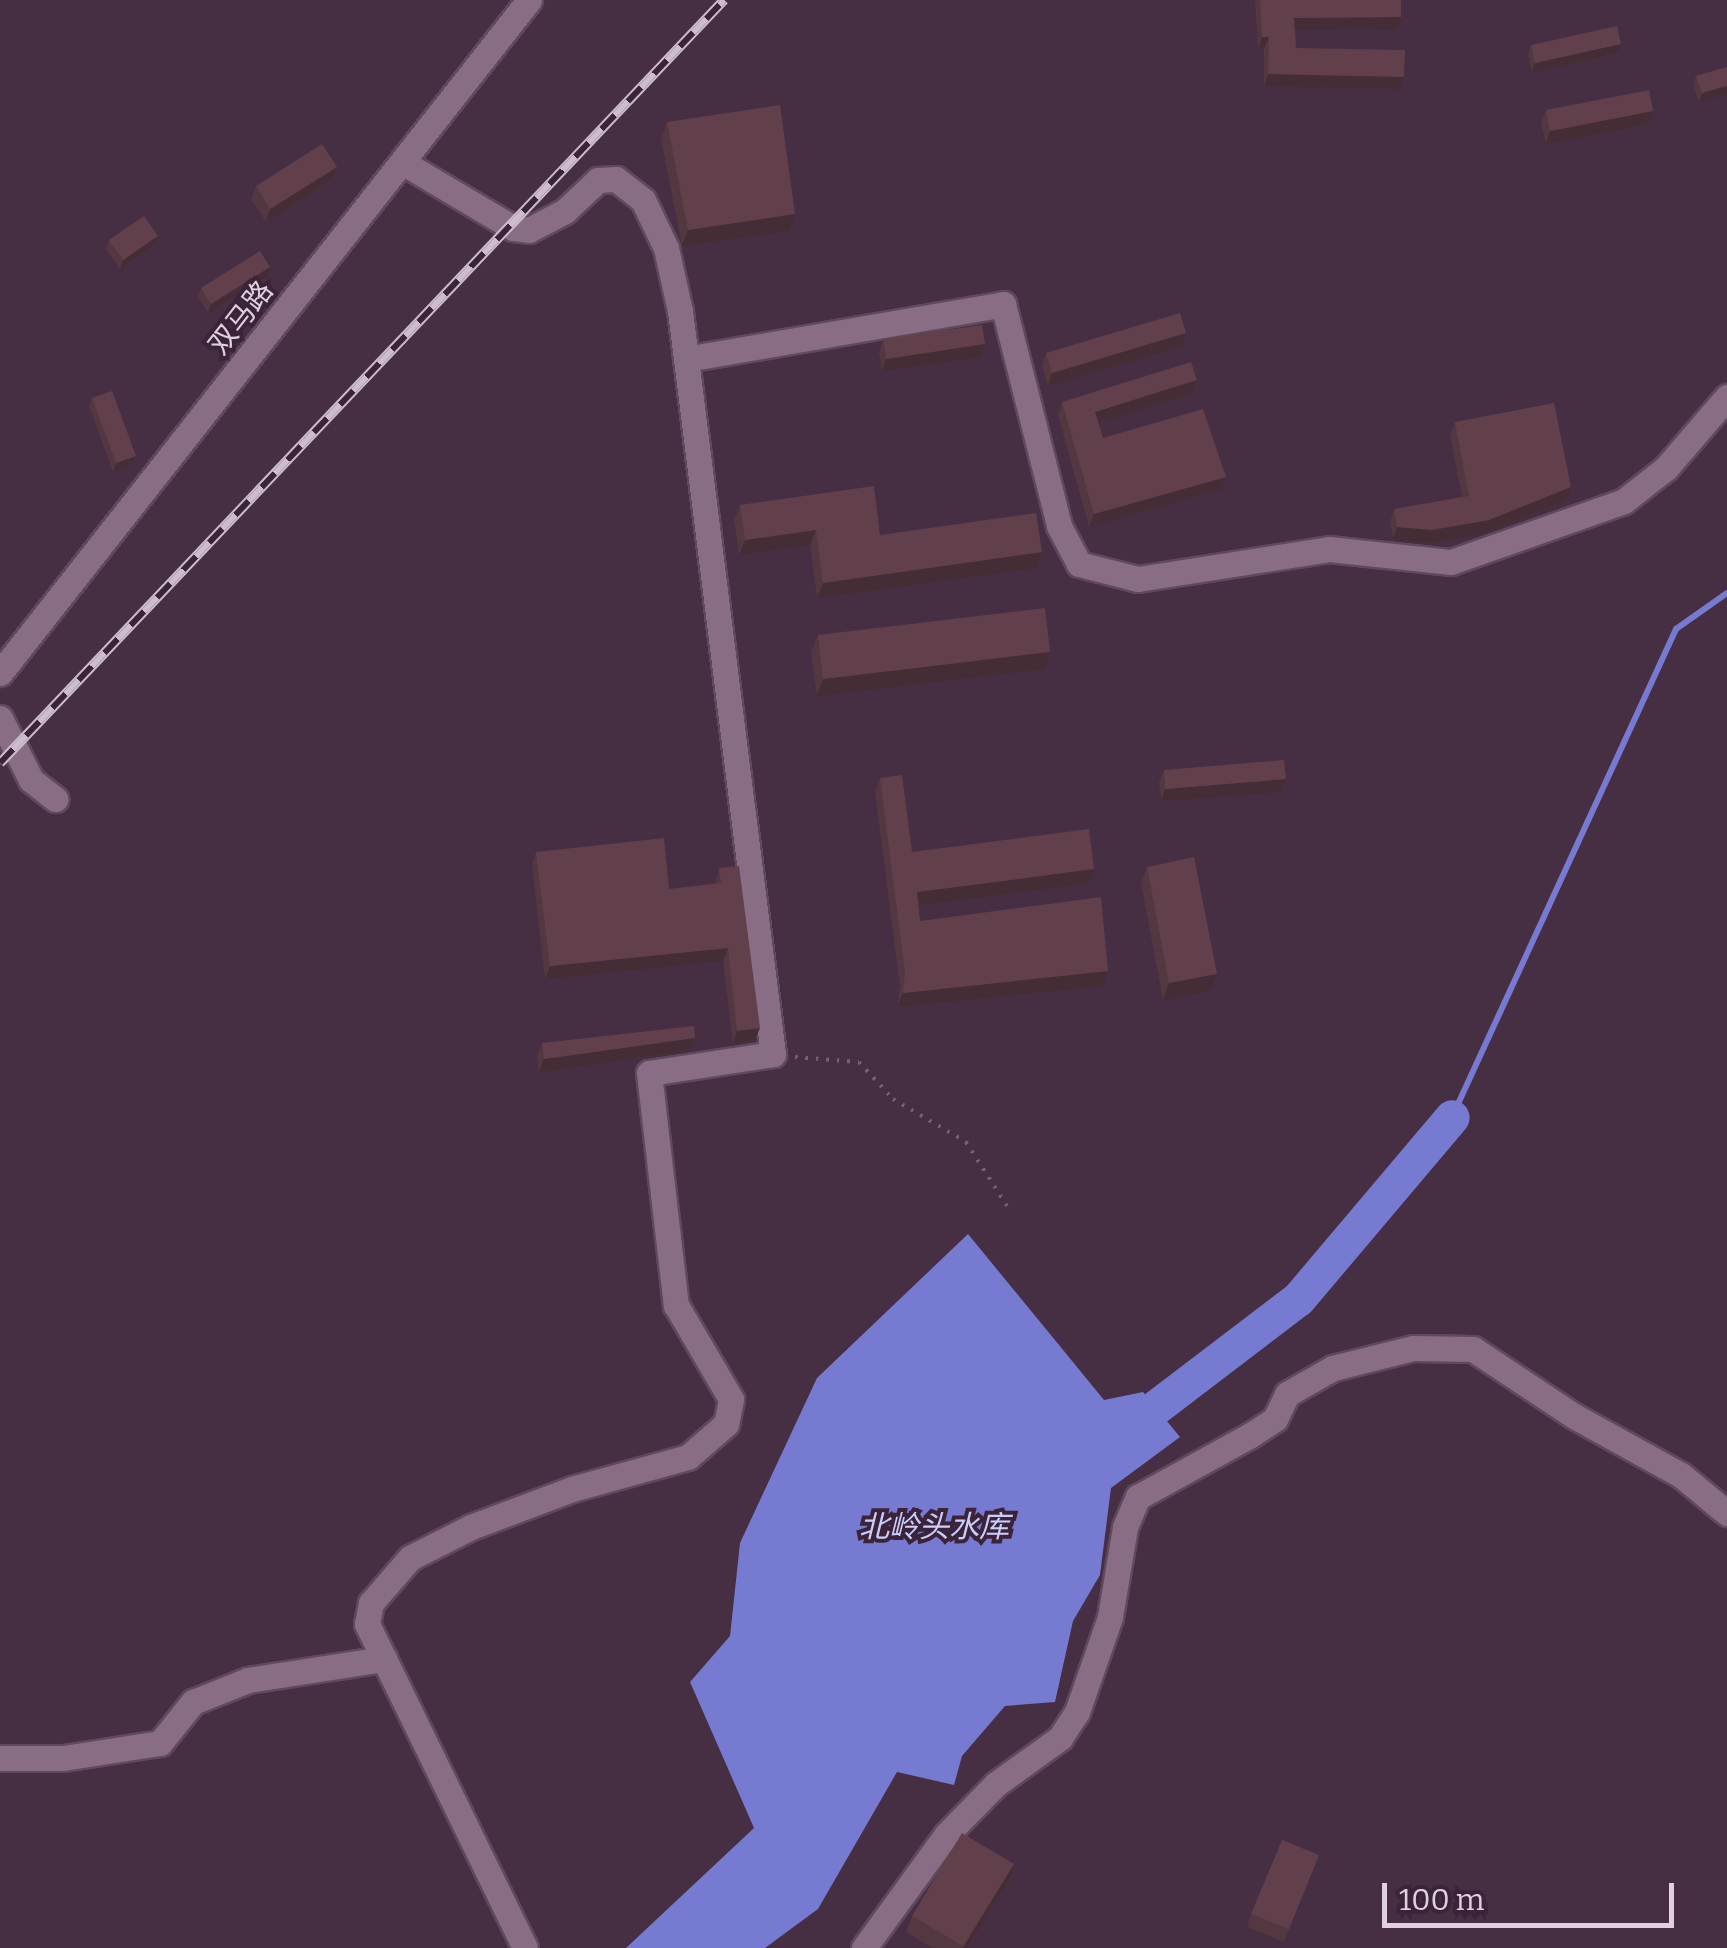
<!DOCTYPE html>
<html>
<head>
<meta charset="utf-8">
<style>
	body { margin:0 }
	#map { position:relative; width:1727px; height:1948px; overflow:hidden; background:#462e43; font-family:Bitter,"Noto Sans SC",serif }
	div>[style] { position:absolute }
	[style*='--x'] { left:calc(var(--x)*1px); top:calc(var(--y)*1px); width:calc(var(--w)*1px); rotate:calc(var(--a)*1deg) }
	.water>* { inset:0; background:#767ad0 }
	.stream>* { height:6px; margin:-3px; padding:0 3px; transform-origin:3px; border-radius:3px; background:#767ad0 }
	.river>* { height:35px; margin:-17.5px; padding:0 17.5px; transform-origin:17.5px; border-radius:17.5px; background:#767ad0 }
	.path>* { height:4px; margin-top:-2px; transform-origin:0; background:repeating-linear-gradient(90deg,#766173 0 2.5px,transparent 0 10.5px) }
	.roads { filter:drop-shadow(2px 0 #5e4a5c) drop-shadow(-2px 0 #5e4a5c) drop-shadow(0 2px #5e4a5c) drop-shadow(0 -2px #5e4a5c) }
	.minor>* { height:25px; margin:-12.5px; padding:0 12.5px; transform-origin:12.5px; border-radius:12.5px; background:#896d85 }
	.rail>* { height:10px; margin-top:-5px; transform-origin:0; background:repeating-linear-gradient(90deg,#3b2439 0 19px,#cdbdcb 0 38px); box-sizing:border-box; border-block:2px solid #cdbdcb }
	.wall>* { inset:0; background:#533741 }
	.shaded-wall>* { inset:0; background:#442d35 }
	.building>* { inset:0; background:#61404c }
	span { translate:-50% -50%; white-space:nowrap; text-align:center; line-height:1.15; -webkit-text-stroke:8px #3b2439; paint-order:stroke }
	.street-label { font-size:28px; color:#e0d1de }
	.water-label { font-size:30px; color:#c9cefc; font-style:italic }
	.scale { position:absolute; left:1382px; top:1883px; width:292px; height:45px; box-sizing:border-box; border:5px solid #e0d1de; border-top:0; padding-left:12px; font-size:30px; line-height:35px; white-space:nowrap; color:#e0d1de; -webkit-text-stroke:8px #3b2439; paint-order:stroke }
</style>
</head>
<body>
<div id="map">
	<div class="water">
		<i style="clip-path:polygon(968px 1234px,1104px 1400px,1143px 1392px,1180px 1437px,1111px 1488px,1100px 1575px,1073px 1621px,1055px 1702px,1005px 1706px,962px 1756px,954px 1785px,897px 1772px,818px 1909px,765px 1948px,626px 1948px,754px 1828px,690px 1682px,730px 1636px,740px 1543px,817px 1378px)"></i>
	</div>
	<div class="stream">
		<i style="--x:1452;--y:1117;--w:537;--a:-65.34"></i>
		<i style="--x:1676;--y:629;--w:62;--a:-35.2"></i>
	</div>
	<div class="river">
		<i style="--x:1156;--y:1407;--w:178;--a:-37.3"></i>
		<i style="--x:1298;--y:1299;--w:238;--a:-49.8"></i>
	</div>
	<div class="path">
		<i style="--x:795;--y:1057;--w:64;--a:4.5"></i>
		<i style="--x:859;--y:1062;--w:50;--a:47.4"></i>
		<i style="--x:893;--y:1099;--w:85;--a:30.5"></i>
		<i style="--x:966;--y:1142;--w:76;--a:57.4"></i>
	</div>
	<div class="roads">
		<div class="minor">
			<i style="--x:402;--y:162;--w:129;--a:30.7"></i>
			<i style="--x:513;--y:228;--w:16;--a:7"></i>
			<i style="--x:529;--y:230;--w:41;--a:-27.8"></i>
			<i style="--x:565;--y:211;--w:45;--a:-43.2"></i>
			<i style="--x:598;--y:180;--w:18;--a:-3"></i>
			<i style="--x:616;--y:179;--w:34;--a:38"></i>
			<i style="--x:643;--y:200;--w:53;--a:64.4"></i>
			<i style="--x:666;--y:248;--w:65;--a:77.5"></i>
			<i style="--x:680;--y:311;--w:749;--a:82.87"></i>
			<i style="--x:773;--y:1054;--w:125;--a:171.3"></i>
			<i style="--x:649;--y:1073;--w:234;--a:83.4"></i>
			<i style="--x:676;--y:1305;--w:109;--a:59.7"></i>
			<i style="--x:731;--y:1399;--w:25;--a:101"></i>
			<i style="--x:726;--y:1424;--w:50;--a:139"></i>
			<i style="--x:688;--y:1457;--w:120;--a:164.6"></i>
			<i style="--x:572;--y:1489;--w:108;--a:159.4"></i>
			<i style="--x:471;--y:1527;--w:68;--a:153.1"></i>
			<i style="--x:410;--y:1558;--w:60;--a:130.9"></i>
			<i style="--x:371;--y:1603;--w:21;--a:101"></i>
			<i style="--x:367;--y:1624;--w:360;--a:64"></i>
			<i style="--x:686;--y:359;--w:322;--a:-9.8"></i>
			<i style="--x:1003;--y:304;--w:229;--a:75.8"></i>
			<i style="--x:1059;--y:526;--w:43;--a:62.2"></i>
			<i style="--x:1079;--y:564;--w:61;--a:14.3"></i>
			<i style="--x:1138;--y:579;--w:193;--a:-8.9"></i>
			<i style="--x:1329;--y:549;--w:123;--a:6.1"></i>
			<i style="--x:1451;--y:562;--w:183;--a:-19.4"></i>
			<i style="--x:1624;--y:501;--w:53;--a:-38.2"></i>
			<i style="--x:1666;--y:468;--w:94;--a:-49.3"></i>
			<i style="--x:0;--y:673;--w:856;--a:-51.83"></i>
			<i style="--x:0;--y:718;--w:69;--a:63.4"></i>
			<i style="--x:31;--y:780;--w:31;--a:38"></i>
			<i style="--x:0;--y:1758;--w:63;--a:0"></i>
			<i style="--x:63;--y:1758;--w:98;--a:-8.8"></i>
			<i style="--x:160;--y:1743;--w:53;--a:-51.2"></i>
			<i style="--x:193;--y:1702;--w:59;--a:-21.8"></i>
			<i style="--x:248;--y:1680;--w:138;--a:-8.8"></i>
			<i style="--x:864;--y:1948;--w:140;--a:-54"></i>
			<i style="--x:946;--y:1835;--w:71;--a:-45.6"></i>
			<i style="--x:996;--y:1784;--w:79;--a:-35.7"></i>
			<i style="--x:1060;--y:1738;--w:31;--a:-57"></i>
			<i style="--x:1077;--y:1712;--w:101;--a:-70.8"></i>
			<i style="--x:1110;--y:1617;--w:91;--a:-80.5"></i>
			<i style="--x:1125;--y:1527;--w:33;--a:-67"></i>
			<i style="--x:1138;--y:1497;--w:127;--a:-28.8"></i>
			<i style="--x:1249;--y:1436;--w:31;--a:-33"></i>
			<i style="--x:1275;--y:1419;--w:28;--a:-64"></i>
			<i style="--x:1287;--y:1394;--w:53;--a:-29.5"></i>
			<i style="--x:1333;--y:1368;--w:82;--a:-14"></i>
			<i style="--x:1413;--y:1348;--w:60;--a:1"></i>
			<i style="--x:1473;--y:1349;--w:121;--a:33.6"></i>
			<i style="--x:1574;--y:1416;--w:122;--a:28.9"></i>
			<i style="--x:1681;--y:1475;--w:60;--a:39.6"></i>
		</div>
	</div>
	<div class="rail">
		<i style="--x:0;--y:763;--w:1052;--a:-46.5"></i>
	</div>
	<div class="wall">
		<i style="clip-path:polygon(1255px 0,1401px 0,1401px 17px,1397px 29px,1295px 30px,1296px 48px,1400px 89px,1264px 86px,1264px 48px,1258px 49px)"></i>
		<i style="clip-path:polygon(1621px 44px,1618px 53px,1532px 72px,1528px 54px,1531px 45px)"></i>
		<i style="clip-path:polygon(1727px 67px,1699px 102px,1693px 85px,1696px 76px)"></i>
		<i style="clip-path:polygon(1546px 110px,1653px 111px,1648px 124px,1546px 144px,1541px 123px)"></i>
		<i style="clip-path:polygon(667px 122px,789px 231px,682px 246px,661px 139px)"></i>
		<i style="clip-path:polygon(337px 167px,332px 179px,266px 222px,251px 199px,256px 186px)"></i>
		<i style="clip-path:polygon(109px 240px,155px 244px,120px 269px,106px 249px)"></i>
		<i style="clip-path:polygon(270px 267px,267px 276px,208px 313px,198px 297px,201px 288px)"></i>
		<i style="clip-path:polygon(883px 339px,981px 357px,882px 371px,879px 352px)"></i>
		<i style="clip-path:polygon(1182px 346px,1048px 386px,1042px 366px,1046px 353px)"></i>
		<i style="clip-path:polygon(1192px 393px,1098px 423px,1103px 438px,1226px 477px,1221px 489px,1089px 527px,1058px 415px,1062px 402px)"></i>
		<i style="clip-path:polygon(92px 398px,136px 456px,132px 464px,113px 472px,89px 406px)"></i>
		<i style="clip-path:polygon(1455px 422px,1566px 500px,1485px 533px,1427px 543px,1393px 539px,1390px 522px,1394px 509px,1462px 497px,1450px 435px)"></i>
		<i style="clip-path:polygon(740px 505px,880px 535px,1042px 552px,1036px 568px,817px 598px,810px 545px,739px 555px,734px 520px)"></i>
		<i style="clip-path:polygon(818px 635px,1044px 669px,817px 696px,811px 652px)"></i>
		<i style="clip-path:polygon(1164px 770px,1286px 779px,1281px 792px,1161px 801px,1159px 782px)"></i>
		<i style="clip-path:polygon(880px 778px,912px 852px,1089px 883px,918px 905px,920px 921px,1108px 971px,1103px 986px,897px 1007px,900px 987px,875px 792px)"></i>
		<i style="clip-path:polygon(536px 852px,669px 889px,715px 884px,719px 868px,755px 1040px,733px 1044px,723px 961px,545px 979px,532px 865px)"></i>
		<i style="clip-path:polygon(1147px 867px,1210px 991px,1163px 1000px,1141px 883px)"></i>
		<i style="clip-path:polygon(542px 1043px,690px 1050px,539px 1072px,537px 1056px)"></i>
		<i style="clip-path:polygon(1319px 1855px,1284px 1942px,1247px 1927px,1251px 1914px)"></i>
		<i style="clip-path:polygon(1014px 1864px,1008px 1881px,967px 1948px,932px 1948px,906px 1932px,912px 1916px)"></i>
	</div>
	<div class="shaded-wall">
		<i style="clip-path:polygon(1401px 17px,1397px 29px,1290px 30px,1294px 18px)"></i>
		<i style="clip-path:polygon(1262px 37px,1269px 37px,1264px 48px,1258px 49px)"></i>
		<i style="clip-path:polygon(1621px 44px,1618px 53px,1532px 72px,1535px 63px)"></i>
		<i style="clip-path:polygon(1268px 74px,1404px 77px,1400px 89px,1264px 86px)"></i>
		<i style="clip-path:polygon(1727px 86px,1727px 93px,1699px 102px,1702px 93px)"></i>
		<i style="clip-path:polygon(1653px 111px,1648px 124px,1546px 144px,1550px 131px)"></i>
		<i style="clip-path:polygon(337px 167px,332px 179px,266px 222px,270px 209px)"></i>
		<i style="clip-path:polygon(795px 214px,789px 231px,682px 246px,688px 230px)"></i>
		<i style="clip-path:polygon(158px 236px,155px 244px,120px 269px,123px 260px)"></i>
		<i style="clip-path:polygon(270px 267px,267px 276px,208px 313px,211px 304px)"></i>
		<i style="clip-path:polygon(1186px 333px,1182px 346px,1048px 386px,1052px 373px)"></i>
		<i style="clip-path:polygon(985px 344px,981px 357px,882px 371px,886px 359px)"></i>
		<i style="clip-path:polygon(1197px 380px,1192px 393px,1091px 425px,1095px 412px)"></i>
		<i style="clip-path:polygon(136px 456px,132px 464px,113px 472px,116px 463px)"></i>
		<i style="clip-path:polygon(1226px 477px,1221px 489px,1089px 527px,1094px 514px)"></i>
		<i style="clip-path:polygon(1571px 487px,1566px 500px,1485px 533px,1427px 543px,1393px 539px,1397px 527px)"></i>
		<i style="clip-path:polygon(816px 530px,810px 545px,739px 555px,745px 540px)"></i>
		<i style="clip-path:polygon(1042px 552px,1036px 568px,817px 598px,823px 583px)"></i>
		<i style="clip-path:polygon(1050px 652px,1044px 669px,817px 696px,823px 679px)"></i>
		<i style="clip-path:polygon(1286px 779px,1281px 792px,1161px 801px,1165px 789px)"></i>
		<i style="clip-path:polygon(1094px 869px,1089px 883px,912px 906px,917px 892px)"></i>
		<i style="clip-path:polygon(728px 948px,723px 961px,545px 979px,550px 966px)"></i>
		<i style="clip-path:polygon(1108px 971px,1103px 986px,897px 1007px,903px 993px)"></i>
		<i style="clip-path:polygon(1217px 974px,1210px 991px,1163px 1000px,1169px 983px)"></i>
		<i style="clip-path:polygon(760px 1028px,755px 1040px,733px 1044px,737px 1031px)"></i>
		<i style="clip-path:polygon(695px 1038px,690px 1050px,539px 1072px,544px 1059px)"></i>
		<i style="clip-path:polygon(1014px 1864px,1008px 1881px,967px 1948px,963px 1948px)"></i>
	</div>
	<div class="building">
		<i style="clip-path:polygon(1260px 0,1401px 0,1401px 17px,1294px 18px,1296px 48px,1405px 50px,1404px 77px,1268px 74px,1269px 37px,1262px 37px)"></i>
		<i style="clip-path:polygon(1617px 26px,1621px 44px,1535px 63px,1531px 45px)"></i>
		<i style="clip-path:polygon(1727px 67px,1727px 86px,1702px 93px,1696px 76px)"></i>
		<i style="clip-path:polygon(1649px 90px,1653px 111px,1550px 131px,1546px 110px)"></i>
		<i style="clip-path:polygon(780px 105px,795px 214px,688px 230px,667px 122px)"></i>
		<i style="clip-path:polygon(322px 144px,337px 167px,270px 209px,256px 186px)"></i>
		<i style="clip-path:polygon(144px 216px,158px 236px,123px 260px,109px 240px)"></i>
		<i style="clip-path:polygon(260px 251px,270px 267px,211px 304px,201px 288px)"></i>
		<i style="clip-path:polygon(1180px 313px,1186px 333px,1052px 373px,1046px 353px)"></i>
		<i style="clip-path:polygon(982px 325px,985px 344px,886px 359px,883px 339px)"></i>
		<i style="clip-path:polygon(1191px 362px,1197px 380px,1095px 412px,1103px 438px,1203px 409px,1226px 477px,1094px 514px,1062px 402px)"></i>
		<i style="clip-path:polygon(112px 391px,136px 456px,116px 463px,92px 398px)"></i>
		<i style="clip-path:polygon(1554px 403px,1571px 487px,1489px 520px,1432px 530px,1397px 527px,1394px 509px,1469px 496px,1455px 422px)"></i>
		<i style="clip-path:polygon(874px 486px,880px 535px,1036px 513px,1042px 552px,823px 583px,816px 530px,745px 540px,740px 505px)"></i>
		<i style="clip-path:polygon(1045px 608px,1050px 652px,823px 679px,818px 635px)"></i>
		<i style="clip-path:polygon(1284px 760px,1286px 779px,1165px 789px,1164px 770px)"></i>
		<i style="clip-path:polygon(902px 775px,912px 852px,1089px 829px,1094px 869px,917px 892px,920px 921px,1101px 897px,1108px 971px,903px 993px,905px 972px,880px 778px)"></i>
		<i style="clip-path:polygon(664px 838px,669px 889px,721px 883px,719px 868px,739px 866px,760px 1028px,737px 1031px,728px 948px,550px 966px,536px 852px)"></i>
		<i style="clip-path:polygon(1194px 857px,1217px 974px,1169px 983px,1147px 867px)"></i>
		<i style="clip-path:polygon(694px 1026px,695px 1038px,544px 1059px,542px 1043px)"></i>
		<i style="clip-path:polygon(962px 1833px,1014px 1864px,963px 1946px,912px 1916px)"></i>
		<i style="clip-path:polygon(1282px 1840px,1319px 1855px,1289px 1929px,1251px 1914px)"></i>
	</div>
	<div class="street-label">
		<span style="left:241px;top:318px;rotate:-52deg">双马路</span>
	</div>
	<div class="water-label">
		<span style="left:934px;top:1527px">北岭头水库</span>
	</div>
	<div class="scale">100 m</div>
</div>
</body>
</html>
